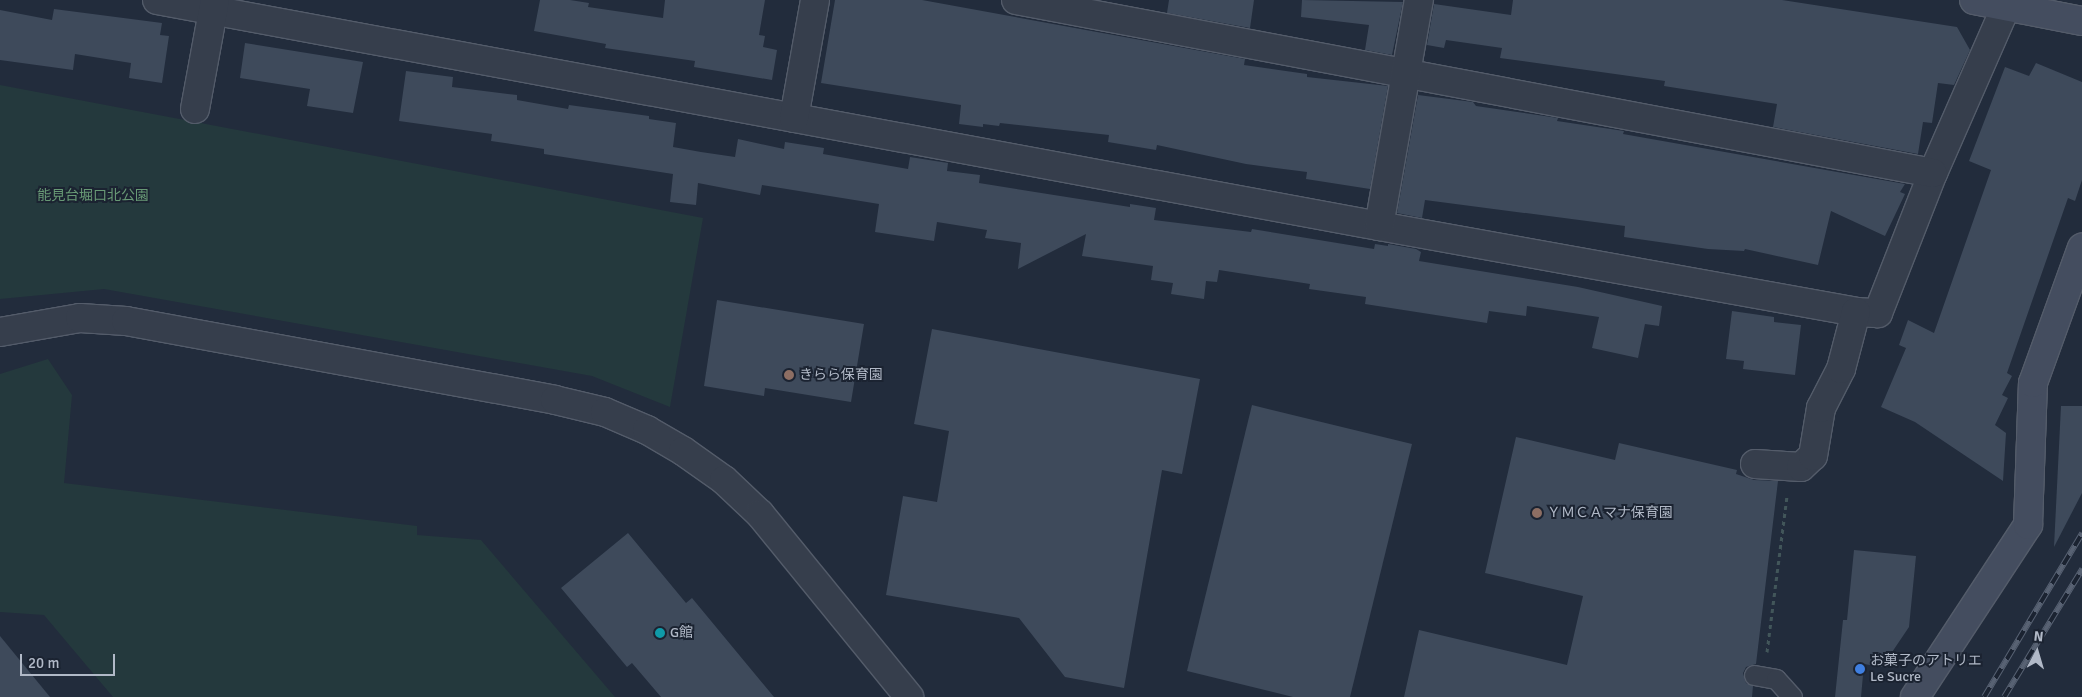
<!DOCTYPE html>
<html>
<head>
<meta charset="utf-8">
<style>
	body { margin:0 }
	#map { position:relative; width:2082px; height:697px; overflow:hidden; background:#222c3c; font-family:Signika,"Noto Sans JP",sans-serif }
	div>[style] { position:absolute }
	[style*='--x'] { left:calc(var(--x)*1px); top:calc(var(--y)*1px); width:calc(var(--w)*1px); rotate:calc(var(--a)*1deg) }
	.green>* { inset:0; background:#24393d }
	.building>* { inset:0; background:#3e4a5b }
	.path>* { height:3px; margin-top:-1.5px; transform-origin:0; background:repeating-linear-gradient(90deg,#42565a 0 4px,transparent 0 8px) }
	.roads { filter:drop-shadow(1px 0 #545c6a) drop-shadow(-1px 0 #545c6a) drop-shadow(0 1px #545c6a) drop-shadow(0 -1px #545c6a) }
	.lane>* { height:19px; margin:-9.5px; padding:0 9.5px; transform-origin:9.5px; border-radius:9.5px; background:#363e4c }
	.street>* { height:28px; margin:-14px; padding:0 14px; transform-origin:14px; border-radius:14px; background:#363e4c }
	.secondary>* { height:28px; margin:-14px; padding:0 14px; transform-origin:14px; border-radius:14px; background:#444d5f }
	.rail>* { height:5.5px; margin-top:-2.75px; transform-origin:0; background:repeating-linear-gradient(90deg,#1b2331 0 11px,#586273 0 22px); box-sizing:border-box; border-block:1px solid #586273 }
	.dots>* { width:14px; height:14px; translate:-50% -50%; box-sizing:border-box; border:2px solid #1b2331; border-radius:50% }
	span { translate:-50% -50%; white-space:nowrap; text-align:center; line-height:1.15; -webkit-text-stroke:4px #1b2331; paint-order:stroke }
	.park-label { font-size:14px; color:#689975 }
	.poi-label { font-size:14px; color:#b1b9c7 }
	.left { translate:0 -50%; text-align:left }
	.north { position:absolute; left:2012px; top:627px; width:50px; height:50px; -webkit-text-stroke:4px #1b2331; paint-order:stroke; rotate:6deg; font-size:14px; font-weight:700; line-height:20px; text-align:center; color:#b1b9c7 }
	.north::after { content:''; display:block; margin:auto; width:18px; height:22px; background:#b1b9c7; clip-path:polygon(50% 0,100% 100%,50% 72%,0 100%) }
	.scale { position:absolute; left:20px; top:654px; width:95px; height:22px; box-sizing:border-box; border:2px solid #b1b9c7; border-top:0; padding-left:6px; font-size:15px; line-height:18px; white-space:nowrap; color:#b1b9c7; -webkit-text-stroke:4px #1b2331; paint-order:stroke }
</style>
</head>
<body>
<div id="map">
	<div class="green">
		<i style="clip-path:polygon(0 85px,703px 218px,670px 407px,592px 376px,104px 289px,0 299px)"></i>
		<i style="clip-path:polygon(48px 359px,72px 395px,64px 483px,417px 526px,417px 535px,481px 540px,615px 697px,113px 697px,44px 615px,0 612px,0 374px)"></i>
	</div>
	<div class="building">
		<i style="clip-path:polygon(540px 0,570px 0,589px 3px,588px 7px,663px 18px,665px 0,765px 0,759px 35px,765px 36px,763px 47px,777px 50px,772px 80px,694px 67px,695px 61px,605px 48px,606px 44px,534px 31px)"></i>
		<i style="clip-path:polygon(835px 0,922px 0,1245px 59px,1244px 65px,1307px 74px,1307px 77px,1388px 86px,1370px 189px,1306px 179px,1307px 172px,1246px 164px,1157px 145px,1156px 150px,1108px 142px,1109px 135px,1000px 123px,999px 126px,983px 124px,983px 127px,959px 124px,961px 105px,821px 83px)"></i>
		<i style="clip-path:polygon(1169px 0,1254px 0,1250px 28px,1167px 13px)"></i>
		<i style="clip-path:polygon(1302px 0,1403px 2px,1392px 55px,1365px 50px,1369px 25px,1301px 17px)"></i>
		<i style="clip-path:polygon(1513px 0,1782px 0,1957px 27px,1970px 50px,1954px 85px,1938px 83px,1932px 123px,1923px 122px,1918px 154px,1773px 127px,1777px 104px,1664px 86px,1665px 81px,1500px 58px,1502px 48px,1446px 40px,1444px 48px,1427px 45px,1434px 4px,1511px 15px)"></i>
		<i style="clip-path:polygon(54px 9px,162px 23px,160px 35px,169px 36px,162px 83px,129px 78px,131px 63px,75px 54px,73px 70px,0 60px,0 10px,52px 20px)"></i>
		<i style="clip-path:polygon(245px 43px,363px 62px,353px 113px,307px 106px,310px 89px,240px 78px)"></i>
		<i style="clip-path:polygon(2036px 63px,2082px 82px,2082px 180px,2075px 201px,2068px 198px,2007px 373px,2012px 376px,2002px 395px,2008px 398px,1995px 425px,2006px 433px,2003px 481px,1915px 422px,1881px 407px,1906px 348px,1899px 345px,1908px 320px,1934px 333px,1991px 170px,1969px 161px,2005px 67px,2029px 76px)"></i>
		<i style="clip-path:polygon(406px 71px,453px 77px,452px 87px,517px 95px,517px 100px,568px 109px,569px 105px,649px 116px,649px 119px,676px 123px,673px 147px,701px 152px,735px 157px,738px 139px,784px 149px,785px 142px,824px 148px,823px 154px,908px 169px,910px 157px,948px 163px,947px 171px,980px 175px,979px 183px,1130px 207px,1130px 204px,1156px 208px,1154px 220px,1251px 232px,1252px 229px,1374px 249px,1375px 244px,1388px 246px,1388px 244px,1416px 249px,1421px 252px,1419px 261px,1578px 287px,1662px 306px,1659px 326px,1645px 324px,1638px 358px,1592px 348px,1599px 317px,1527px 306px,1526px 316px,1489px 311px,1487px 323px,1365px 304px,1366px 297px,1309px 289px,1310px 284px,1219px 270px,1217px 282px,1206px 281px,1204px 299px,1171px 294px,1173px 283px,1151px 280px,1153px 266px,1082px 256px,1086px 234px,1018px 269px,1021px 243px,985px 238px,987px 230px,937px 222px,934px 241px,875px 232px,879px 204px,762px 185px,760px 195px,698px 183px,696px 205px,670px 202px,673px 174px,544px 154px,544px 149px,491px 141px,492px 134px,399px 121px)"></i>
		<i style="clip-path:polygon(1418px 95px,1473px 102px,1476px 106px,1558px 118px,1557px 121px,1624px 131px,1623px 134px,1905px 184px,1900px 192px,1905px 194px,1885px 236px,1831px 211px,1818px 265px,1745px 249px,1744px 251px,1708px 249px,1624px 237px,1625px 226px,1425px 200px,1422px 218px,1397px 213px)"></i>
		<i style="clip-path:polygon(717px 300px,864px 324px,851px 402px,765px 388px,764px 396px,704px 386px)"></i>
		<i style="clip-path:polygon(1732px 311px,1774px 317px,1774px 322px,1801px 325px,1795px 375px,1743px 369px,1744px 361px,1726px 359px)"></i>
		<i style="clip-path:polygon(932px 329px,1200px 379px,1182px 474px,1162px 470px,1124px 688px,1065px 677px,1019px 618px,886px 595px,903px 496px,937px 502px,949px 431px,914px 424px)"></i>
		<i style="clip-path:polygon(1252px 405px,1412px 444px,1350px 697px,1293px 697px,1187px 671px)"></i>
		<i style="clip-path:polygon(2061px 406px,2082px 406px,2082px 493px,2054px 547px)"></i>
		<i style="clip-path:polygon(1516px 437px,1615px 460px,1619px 443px,1737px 470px,1736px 474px,1754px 480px,1778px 481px,1756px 664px,1746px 667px,1743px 673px,1746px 683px,1753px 686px,1752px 697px,1404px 697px,1419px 630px,1567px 665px,1583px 596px,1485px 573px)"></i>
		<i style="clip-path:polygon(628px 533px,686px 603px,692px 598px,774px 697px,661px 697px,632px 663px,627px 667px,561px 588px)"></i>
		<i style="clip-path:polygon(1854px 550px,1916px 556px,1909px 627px,1882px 667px,1864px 664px,1861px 697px,1835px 697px,1843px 620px,1847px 620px)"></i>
		<i style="clip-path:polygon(0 636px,50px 697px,0 697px)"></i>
	</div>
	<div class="path">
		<i style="--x:1767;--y:652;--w:158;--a:-82.7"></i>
	</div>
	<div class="roads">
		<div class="lane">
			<i style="--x:1754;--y:675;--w:22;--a:10"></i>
			<i style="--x:1776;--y:679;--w:24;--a:48"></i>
		</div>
		<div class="street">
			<i style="--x:157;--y:0;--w:1243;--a:10.48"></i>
			<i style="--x:1379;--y:226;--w:485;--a:10.2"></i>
			<i style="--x:1856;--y:312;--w:22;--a:3"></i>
			<i style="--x:1878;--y:313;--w:150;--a:-68.6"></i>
			<i style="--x:1933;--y:173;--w:189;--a:-66.3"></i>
			<i style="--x:1016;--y:0;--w:933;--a:10.68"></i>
			<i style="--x:195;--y:109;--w:111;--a:-79.6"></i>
			<i style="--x:794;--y:118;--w:120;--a:-79.9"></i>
			<i style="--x:1379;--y:226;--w:230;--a:-80"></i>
			<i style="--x:0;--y:332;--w:81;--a:-9.9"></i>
			<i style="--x:80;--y:318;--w:46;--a:3.7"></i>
			<i style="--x:126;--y:321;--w:436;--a:10.4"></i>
			<i style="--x:555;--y:400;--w:51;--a:13.5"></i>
			<i style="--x:605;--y:412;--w:46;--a:23.2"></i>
			<i style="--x:647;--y:430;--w:42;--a:30.3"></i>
			<i style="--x:683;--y:451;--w:50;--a:35.3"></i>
			<i style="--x:724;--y:480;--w:50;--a:43.4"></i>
			<i style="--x:760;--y:514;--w:236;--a:50.8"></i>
			<i style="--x:1755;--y:464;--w:46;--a:3.7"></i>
			<i style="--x:1801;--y:467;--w:16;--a:-43"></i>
			<i style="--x:1813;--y:456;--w:49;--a:-80.5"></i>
			<i style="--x:1821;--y:408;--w:44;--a:-62.9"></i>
			<i style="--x:1841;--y:369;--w:59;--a:-75.3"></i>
		</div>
		<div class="secondary">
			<i style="--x:1974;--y:0;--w:110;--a:11"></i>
			<i style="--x:1915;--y:697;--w:206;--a:-56.7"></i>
			<i style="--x:2028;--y:525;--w:142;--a:-88"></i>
			<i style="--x:2033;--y:383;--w:144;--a:-70.1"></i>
		</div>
	</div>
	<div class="rail">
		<i style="--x:1984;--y:697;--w:191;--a:-59.1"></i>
		<i style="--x:2004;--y:697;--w:150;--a:-58.6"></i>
	</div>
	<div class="dots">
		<i style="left:789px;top:375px;background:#8d6e63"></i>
		<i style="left:1537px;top:513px;background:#8d6e63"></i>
		<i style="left:660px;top:633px;background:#0f9aa8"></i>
		<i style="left:1860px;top:669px;background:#3f7fe0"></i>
	</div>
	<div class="park-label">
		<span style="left:93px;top:196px">能見台堀口北公園</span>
	</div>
	<div class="poi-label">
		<span class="left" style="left:799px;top:375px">きらら保育園</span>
		<span class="left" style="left:1547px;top:513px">ＹＭＣＡマナ保育園</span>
		<span class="left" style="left:670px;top:633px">G館</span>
		<span class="left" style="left:1870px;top:669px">お菓子のアトリエ<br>Le Sucre</span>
	</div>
	<div class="north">N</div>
	<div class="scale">20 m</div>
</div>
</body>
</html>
